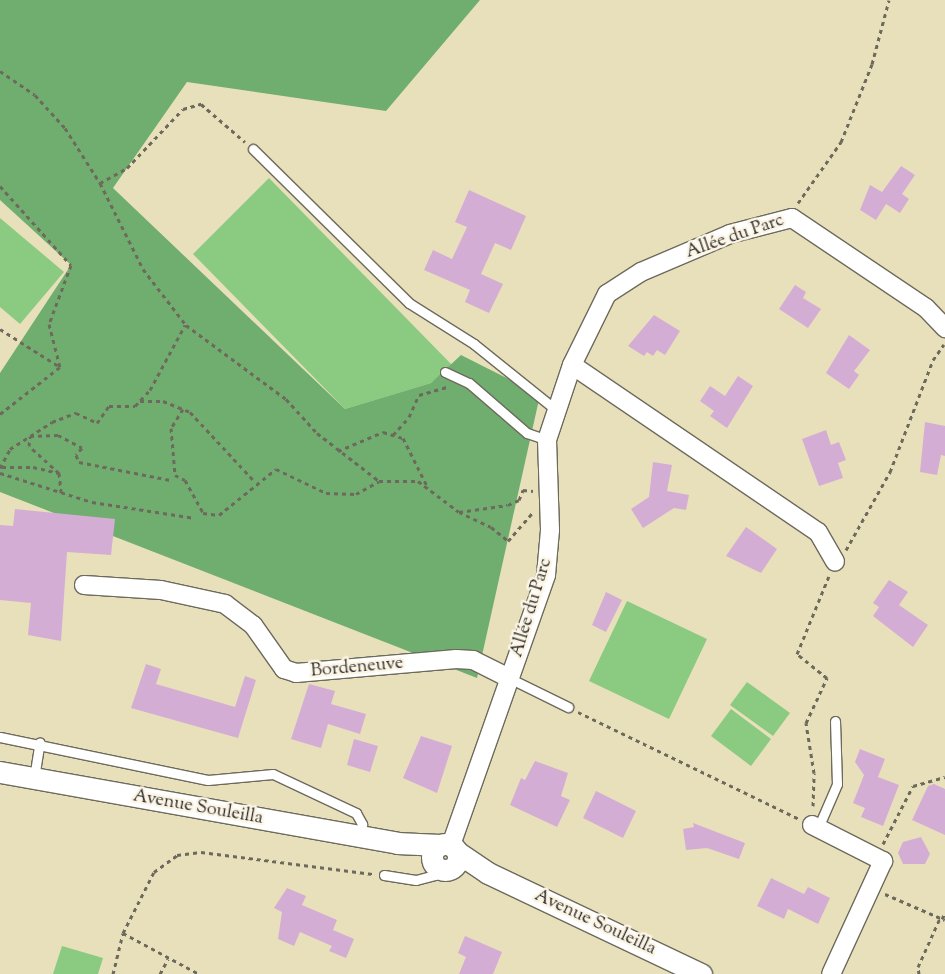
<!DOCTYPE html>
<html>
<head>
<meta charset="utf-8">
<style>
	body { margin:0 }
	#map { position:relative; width:945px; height:974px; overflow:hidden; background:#e8e0bb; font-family:"Sorts Mill Goudy",serif }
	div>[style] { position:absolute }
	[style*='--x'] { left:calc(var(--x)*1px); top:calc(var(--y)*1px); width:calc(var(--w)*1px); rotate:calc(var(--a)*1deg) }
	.green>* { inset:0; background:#8bca81 }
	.forest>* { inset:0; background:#70ae6f }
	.building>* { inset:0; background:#d4add5 }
	.path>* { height:3px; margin-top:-1.5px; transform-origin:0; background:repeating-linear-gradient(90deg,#6d6a5d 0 4px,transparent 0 8px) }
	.roads { filter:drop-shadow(1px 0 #6d6a5d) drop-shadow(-1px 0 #6d6a5d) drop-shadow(0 1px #6d6a5d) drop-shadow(0 -1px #6d6a5d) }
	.service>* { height:9px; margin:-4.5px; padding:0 4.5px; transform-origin:4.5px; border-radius:4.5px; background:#fff }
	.minor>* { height:18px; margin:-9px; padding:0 9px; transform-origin:9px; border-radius:9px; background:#fff }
	.tertiary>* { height:21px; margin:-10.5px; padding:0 10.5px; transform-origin:10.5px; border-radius:10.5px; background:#fff }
	.tertiary>.ring { margin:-10.5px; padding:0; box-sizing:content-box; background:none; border:21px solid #fff; border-radius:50% }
	span { translate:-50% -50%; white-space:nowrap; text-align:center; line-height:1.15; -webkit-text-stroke:5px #fcf5e5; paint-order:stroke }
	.street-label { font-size:18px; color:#2b2b2b }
</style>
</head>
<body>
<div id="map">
	<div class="green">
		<i style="clip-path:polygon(269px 178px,452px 365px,445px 372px,431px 383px,345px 409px,193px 254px)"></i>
		<i style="clip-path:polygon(0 218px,64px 272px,20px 324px,0 307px)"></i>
		<i style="clip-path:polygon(627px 601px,707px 639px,669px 719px,589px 681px)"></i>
		<i style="clip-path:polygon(747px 682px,790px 713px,773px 736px,730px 705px)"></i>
		<i style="clip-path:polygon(731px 709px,771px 739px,751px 766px,711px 736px)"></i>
		<i style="clip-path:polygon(62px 946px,103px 958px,98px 974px,53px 974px)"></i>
	</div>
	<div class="forest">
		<i style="clip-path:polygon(0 0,480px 0,386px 111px,187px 82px,113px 188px,345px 409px,431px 383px,461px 355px,540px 395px,477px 678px,0 492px,0 373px,71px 265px,0 200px)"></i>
	</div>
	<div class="building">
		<i style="clip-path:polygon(901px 166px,915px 175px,902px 194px,909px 199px,900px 213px,886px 204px,876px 220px,860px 210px,870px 185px,882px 192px)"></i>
		<i style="clip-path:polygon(469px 190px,526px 216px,511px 250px,495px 243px,481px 274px,503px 284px,489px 313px,465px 302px,470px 290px,424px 270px,433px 250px,452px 259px,467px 227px,455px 222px)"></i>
		<i style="clip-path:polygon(795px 285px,806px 292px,803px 298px,821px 309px,808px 328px,779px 309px)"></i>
		<i style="clip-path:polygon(654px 315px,680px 331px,665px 355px,657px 350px,653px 356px,647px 352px,644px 356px,628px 346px)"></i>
		<i style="clip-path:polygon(849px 335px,870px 350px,854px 371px,859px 375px,849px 389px,826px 373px)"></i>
		<i style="clip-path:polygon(738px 376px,753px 386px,727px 428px,710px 416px,714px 411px,700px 401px,710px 386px,725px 396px)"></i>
		<i style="clip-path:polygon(925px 422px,945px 426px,945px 456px,941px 455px,937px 475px,920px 472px)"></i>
		<i style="clip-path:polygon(826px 430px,831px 445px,839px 442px,846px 460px,838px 463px,843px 478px,819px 486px,802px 439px)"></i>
		<i style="clip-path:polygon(653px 462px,672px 465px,667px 491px,689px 495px,686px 510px,674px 508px,643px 528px,631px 509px,649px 497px)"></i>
		<i style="clip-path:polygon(15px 509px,115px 519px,111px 555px,67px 552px,61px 641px,28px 635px,31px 603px,0 600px,0 525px,13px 526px)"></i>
		<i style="clip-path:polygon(746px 527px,777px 549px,761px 573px,726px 556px)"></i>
		<i style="clip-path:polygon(889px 580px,908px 592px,899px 605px,928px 625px,913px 647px,873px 616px,879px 607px,873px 603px)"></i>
		<i style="clip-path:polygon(606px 592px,622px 600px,606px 632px,592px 625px)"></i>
		<i style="clip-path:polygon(146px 664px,161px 669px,156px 684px,235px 707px,245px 676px,256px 680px,238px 738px,131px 708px)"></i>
		<i style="clip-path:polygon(309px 684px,335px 691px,331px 704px,366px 714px,360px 734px,328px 724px,321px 748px,291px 739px)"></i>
		<i style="clip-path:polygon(421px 736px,452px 746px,437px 793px,403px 778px)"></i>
		<i style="clip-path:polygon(354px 739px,378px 746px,370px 772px,347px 765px)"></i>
		<i style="clip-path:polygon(860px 749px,885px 759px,878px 777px,899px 785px,883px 826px,861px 817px,865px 808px,853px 803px,864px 775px,855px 762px)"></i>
		<i style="clip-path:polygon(535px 761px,568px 773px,561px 796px,570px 800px,557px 827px,510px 805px,521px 778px,525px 780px)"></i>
		<i style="clip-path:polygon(934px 784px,945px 789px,945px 835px,912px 820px,928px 786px)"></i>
		<i style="clip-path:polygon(596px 791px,636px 811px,623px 838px,583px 818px)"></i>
		<i style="clip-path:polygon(693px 823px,745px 843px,739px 859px,707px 848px,686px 850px,683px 829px,694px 827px)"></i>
		<i style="clip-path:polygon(921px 837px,930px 854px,925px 864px,903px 864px,898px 853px,903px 842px)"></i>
		<i style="clip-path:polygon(771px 878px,804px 894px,808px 887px,830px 898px,818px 924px,788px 909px,784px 919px,757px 906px)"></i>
		<i style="clip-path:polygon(287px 888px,306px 896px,302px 905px,337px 920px,333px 930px,354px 939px,346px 958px,329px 951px,332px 946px,300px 932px,294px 946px,278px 939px,282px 912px,274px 908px)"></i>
		<i style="clip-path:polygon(465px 936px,502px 952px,493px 974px,459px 974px,466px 957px,458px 953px)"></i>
	</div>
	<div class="path">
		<i style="--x:0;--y:71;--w:42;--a:34.4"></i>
		<i style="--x:35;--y:95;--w:45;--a:47.7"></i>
		<i style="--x:65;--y:128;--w:65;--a:57.5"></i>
		<i style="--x:100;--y:183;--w:96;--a:63.4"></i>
		<i style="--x:143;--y:269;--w:71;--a:52.5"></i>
		<i style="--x:186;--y:325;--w:124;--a:36.5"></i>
		<i style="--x:286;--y:399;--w:46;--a:47.6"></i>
		<i style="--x:317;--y:433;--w:78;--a:37.7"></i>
		<i style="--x:100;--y:183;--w:31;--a:-29"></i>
		<i style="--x:127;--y:168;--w:81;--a:-46.5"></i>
		<i style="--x:183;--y:109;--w:19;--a:-16"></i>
		<i style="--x:201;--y:104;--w:58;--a:40.8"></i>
		<i style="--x:0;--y:186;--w:106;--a:48.1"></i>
		<i style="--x:71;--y:265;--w:63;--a:110.4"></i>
		<i style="--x:49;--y:324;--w:44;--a:75.7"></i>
		<i style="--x:798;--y:203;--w:75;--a:-54.8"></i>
		<i style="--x:841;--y:142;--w:84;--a:-68.3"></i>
		<i style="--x:872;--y:64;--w:66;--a:-75.1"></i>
		<i style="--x:0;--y:329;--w:71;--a:32.3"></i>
		<i style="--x:140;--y:401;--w:23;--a:0"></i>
		<i style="--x:163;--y:401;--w:29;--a:22"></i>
		<i style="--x:190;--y:412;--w:96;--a:47.1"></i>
		<i style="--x:183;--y:409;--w:22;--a:122"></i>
		<i style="--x:171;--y:428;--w:47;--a:85.1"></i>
		<i style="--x:175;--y:475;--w:11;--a:27"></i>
		<i style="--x:185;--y:480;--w:38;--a:61"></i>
		<i style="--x:203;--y:513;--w:16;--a:7"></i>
		<i style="--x:219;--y:515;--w:73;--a:-38.9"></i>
		<i style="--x:276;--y:469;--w:55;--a:25.6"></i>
		<i style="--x:326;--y:493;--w:30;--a:2"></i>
		<i style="--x:356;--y:494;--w:26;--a:-29"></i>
		<i style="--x:379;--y:481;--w:39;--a:0"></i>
		<i style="--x:418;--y:481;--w:51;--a:37.1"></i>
		<i style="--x:459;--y:512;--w:49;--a:-8.1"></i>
		<i style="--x:508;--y:505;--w:12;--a:-24"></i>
		<i style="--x:519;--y:500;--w:11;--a:-68"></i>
		<i style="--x:523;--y:490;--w:10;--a:6"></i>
		<i style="--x:0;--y:414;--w:76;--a:-38.1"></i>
		<i style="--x:393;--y:435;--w:24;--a:-48"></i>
		<i style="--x:409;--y:417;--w:24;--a:-66"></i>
		<i style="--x:419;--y:395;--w:29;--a:-16"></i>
		<i style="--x:338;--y:451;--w:49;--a:-22.9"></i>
		<i style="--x:383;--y:432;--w:21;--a:17"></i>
		<i style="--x:403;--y:438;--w:54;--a:63.4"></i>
		<i style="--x:2;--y:467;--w:31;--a:0"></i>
		<i style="--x:33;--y:467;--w:27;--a:13"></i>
		<i style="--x:59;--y:473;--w:40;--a:-138"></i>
		<i style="--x:29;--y:446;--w:10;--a:-84"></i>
		<i style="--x:30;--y:436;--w:28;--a:-2"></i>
		<i style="--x:58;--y:435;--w:27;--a:28"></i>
		<i style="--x:82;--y:448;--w:9;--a:131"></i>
		<i style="--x:76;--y:455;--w:8;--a:67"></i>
		<i style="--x:79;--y:462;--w:93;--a:11.2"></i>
		<i style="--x:0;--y:468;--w:21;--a:-62"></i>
		<i style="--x:10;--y:449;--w:50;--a:-32.7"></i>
		<i style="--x:52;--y:422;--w:26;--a:-21"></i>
		<i style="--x:76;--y:413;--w:23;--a:25"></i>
		<i style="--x:97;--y:423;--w:21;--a:-55"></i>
		<i style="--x:109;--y:406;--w:26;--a:0"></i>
		<i style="--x:135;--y:406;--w:22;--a:-47"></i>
		<i style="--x:150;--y:390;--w:74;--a:-61.7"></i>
		<i style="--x:0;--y:473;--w:96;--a:17.5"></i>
		<i style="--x:92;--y:502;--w:104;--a:8.8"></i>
		<i style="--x:59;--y:473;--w:20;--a:84"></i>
		<i style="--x:459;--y:512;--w:35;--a:25"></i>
		<i style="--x:491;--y:527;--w:22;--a:39"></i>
		<i style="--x:508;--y:541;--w:38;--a:-49"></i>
		<i style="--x:846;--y:550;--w:90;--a:-60.6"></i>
		<i style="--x:890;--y:472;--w:120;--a:-69"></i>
		<i style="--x:933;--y:360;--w:19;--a:-55"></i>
		<i style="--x:578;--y:712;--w:246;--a:25.8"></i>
		<i style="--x:813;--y:806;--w:33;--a:-88"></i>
		<i style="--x:814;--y:773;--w:51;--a:-99.1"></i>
		<i style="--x:806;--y:723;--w:50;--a:-65"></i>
		<i style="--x:827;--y:678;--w:38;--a:-141"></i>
		<i style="--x:797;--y:654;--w:84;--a:-67.7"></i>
		<i style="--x:883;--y:844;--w:65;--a:-62.7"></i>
		<i style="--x:913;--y:786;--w:33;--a:-16"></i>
		<i style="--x:885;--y:894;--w:65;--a:23.4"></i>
		<i style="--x:942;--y:919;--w:7;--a:-63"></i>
		<i style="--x:123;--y:933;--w:86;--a:28.3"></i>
		<i style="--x:113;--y:974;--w:42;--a:-76.3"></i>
		<i style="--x:123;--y:933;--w:68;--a:-63.1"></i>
		<i style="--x:154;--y:872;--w:29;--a:-36"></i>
		<i style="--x:177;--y:855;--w:24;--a:-7"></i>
		<i style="--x:201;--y:852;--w:173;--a:7.3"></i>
		<i style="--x:160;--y:974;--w:17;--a:-62"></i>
		<i style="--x:919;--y:974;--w:7;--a:-98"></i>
		<i style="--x:918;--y:967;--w:54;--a:-65.8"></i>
	</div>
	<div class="roads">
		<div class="service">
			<i style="--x:253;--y:149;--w:219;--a:44.6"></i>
			<i style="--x:409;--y:303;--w:77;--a:32.2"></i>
			<i style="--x:474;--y:344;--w:105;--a:38.8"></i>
			<i style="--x:445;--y:372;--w:26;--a:25"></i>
			<i style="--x:469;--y:383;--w:77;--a:40.8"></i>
			<i style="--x:527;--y:433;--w:21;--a:19"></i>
			<i style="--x:509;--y:678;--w:66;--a:26.2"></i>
			<i style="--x:0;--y:737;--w:212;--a:11.7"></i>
			<i style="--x:208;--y:780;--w:65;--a:-5.3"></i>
			<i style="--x:273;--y:774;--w:92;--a:25.2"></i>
			<i style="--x:356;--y:813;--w:13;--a:61"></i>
			<i style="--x:362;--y:824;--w:12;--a:99"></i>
			<i style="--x:34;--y:778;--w:36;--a:-81"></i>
			<i style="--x:818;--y:828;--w:48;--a:-66.6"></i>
			<i style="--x:837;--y:784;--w:63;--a:-91.8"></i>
			<i style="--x:384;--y:875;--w:32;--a:9"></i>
			<i style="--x:416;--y:880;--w:20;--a:-15"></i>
			<i style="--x:435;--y:875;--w:8;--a:-60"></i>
		</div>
		<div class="minor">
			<i style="--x:572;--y:365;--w:297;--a:34.2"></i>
			<i style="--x:818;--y:532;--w:34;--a:60"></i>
			<i style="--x:84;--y:585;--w:77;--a:3.7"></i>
			<i style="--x:161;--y:590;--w:66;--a:12.3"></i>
			<i style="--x:225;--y:604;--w:35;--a:37"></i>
			<i style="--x:253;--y:625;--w:54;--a:54.8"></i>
			<i style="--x:284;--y:669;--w:13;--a:18"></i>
			<i style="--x:296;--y:673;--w:161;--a:-5"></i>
			<i style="--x:456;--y:659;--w:17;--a:3"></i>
			<i style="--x:473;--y:660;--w:40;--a:26.6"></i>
			<i style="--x:812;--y:825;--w:80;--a:26.9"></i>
			<i style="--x:883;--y:861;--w:124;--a:114.7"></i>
			<i style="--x:451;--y:845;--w:286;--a:-70.6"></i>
			<i style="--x:546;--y:575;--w:45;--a:-84.9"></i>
			<i style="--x:550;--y:530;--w:90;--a:-91.9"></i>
			<i style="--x:547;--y:440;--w:79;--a:-71.6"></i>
			<i style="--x:572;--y:365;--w:79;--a:-63.8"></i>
			<i style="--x:607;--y:294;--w:40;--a:-32.9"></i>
			<i style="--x:641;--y:272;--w:97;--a:-23.1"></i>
			<i style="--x:730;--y:234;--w:64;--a:-14.5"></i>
			<i style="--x:792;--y:218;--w:161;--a:33.9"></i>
			<i style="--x:926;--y:308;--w:28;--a:46"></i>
		</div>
		<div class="tertiary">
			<i style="--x:0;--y:772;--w:403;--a:10.1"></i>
			<i style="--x:397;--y:843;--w:43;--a:2.7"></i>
			<i class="ring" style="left:432px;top:844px;width:5px;height:5px"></i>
			<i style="--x:457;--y:852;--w:37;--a:34"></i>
			<i style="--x:488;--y:873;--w:236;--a:25.4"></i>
		</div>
	</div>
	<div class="street-label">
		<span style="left:735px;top:237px;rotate:-19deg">Allée du Parc</span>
		<span style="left:532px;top:608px;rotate:-73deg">Allée du Parc</span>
		<span style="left:357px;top:668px;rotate:-5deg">Bordeneuve</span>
		<span style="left:198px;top:808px;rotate:10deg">Avenue Souleilla</span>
		<span style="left:595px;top:923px;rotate:25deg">Avenue Souleilla</span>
	</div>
</div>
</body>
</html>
